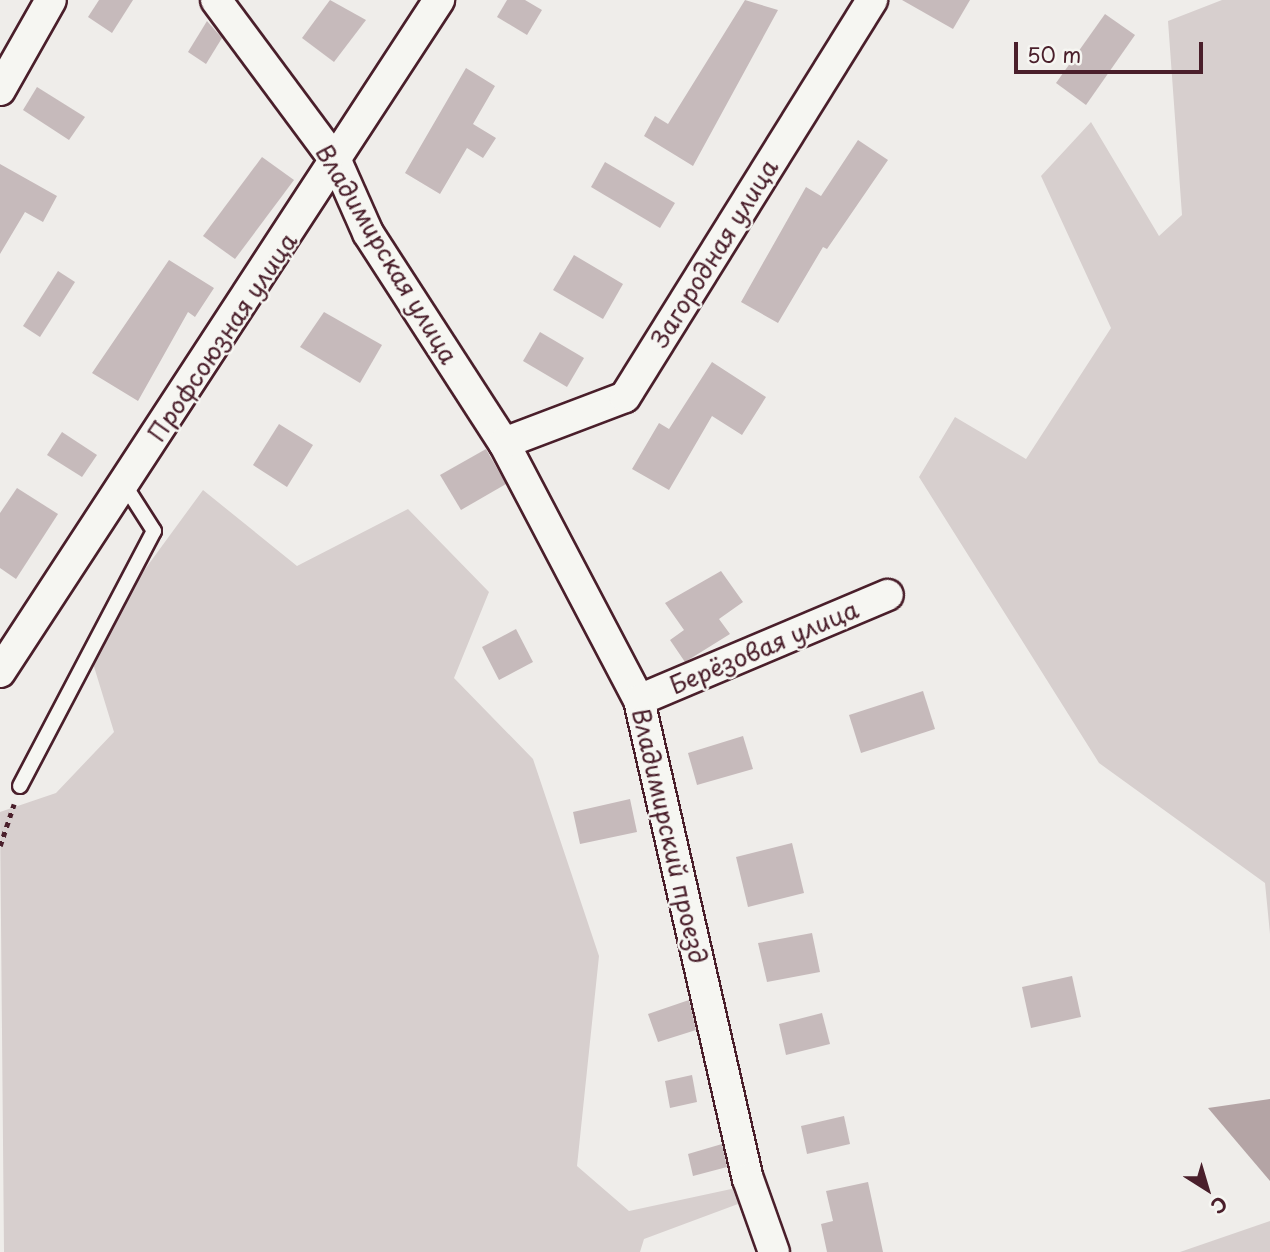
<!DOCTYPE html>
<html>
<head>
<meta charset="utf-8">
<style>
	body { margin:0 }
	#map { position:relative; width:1270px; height:1252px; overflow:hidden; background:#efedea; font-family:"Playpen Sans",sans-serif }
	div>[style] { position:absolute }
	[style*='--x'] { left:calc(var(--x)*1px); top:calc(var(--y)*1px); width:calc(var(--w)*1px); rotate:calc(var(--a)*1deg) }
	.green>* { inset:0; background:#d7cfce }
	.water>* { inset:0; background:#b4a4a5 }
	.building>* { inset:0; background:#c6babb }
	.path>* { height:4.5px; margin-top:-2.25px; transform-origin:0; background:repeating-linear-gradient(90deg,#4a1f2b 0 5px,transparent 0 10px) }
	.roads { filter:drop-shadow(2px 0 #4a1f2b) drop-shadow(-2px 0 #4a1f2b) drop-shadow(0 2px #4a1f2b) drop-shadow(0 -2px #4a1f2b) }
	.lane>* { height:14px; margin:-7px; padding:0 7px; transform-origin:7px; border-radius:7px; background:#f6f6f2 }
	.street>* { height:30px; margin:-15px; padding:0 15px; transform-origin:15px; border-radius:15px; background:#f6f6f2 }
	span { translate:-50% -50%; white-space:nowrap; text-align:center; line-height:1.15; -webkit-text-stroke:5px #f6f6f2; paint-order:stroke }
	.street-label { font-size:24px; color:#4a1f2b }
	.north { position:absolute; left:1172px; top:1154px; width:70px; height:70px; -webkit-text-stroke:5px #f6f6f2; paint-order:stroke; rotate:143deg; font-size:19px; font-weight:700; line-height:28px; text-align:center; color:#4a1f2b }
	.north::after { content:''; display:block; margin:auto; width:24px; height:32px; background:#4a1f2b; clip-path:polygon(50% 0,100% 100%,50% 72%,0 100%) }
	.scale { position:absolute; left:1014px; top:42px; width:189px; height:32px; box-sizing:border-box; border:4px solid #4a1f2b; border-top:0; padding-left:9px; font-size:21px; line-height:24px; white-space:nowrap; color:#4a1f2b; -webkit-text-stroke:5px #f6f6f2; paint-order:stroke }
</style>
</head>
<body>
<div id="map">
	<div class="green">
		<i style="clip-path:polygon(1222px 0,1270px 0,1270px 934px,1265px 883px,1099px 763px,919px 477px,955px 417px,1026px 459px,1111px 328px,1041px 176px,1091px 122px,1159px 236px,1182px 215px,1168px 21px)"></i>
		<i style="clip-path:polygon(203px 490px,297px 566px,408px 509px,489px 592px,454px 678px,533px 759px,599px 956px,577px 1166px,629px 1211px,736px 1188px,738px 1204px,644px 1239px,640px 1252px,4px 1252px,0 812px,56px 793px,114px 732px,88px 647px)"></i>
		<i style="clip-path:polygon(1270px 1221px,1270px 1252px,1180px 1252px)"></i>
	</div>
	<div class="water">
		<i style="clip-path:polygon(1270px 1099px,1270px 1181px,1208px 1108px)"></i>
	</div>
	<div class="building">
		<i style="clip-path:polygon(99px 0,133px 0,112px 33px,88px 17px)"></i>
		<i style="clip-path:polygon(330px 0,366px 20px,334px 62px,302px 38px)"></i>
		<i style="clip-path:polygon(507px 0,525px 0,542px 10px,527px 35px,497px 17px)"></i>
		<i style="clip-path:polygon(745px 0,778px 10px,693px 166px,644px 136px,655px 116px,668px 124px)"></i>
		<i style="clip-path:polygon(902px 0,970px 0,953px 29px)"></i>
		<i style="clip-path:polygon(1105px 14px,1135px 35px,1086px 105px,1056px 83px)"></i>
		<i style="clip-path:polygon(207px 21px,222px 38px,206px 64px,188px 52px)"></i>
		<i style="clip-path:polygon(466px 68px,495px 86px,473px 124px,496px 138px,483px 158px,467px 148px,440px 194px,405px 173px)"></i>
		<i style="clip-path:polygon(37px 87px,85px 117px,69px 140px,23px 110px)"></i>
		<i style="clip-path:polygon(858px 140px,888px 160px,827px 249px,823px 247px,778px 323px,741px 302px,806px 187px,821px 196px)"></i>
		<i style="clip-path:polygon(262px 157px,294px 180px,235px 259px,203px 236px)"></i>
		<i style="clip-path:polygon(605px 162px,675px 203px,660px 228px,591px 187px)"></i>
		<i style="clip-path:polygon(0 164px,57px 196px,43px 222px,25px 212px,0 254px)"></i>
		<i style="clip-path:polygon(574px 255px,623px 284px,603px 319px,553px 290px)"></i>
		<i style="clip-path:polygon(169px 260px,214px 288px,195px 317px,188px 312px,138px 401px,92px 373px)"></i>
		<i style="clip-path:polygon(58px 271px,75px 282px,40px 337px,23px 326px)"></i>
		<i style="clip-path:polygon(324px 312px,382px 345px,360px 383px,300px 347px)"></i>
		<i style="clip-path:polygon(540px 332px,584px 358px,567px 387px,523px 361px)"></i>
		<i style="clip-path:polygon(712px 362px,766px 397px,742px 435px,712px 416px,669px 490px,632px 469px,659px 423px,669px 429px)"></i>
		<i style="clip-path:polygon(279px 424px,313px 445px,287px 487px,253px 465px)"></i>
		<i style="clip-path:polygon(62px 432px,97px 455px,82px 477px,47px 455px)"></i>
		<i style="clip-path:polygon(486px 449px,506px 484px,461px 510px,440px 475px)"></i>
		<i style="clip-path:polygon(17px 488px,58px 514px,16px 579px,0 568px,0 513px)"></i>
		<i style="clip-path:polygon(721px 571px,743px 602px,719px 619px,730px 634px,685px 662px,670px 640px,684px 630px,665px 603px)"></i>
		<i style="clip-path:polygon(516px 629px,533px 662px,499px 680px,482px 647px)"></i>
		<i style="clip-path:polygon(923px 691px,935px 729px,861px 753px,849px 715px)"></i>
		<i style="clip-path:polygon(743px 736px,753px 769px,697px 785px,688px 753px)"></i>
		<i style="clip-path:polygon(630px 799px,637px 832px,580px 844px,573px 812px)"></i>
		<i style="clip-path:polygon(792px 843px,804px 893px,748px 907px,736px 857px)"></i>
		<i style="clip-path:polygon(812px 933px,820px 972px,767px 982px,758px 943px)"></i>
		<i style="clip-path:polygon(1072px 976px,1081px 1017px,1031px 1028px,1022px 987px)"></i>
		<i style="clip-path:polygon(689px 1000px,696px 1030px,658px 1042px,648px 1014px)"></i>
		<i style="clip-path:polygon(822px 1013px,830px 1044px,786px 1055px,779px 1024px)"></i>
		<i style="clip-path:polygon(692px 1075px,697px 1102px,670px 1108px,665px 1081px)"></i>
		<i style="clip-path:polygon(844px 1116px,850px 1144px,807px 1154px,801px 1126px)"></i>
		<i style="clip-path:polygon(722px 1144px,727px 1167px,693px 1176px,688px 1154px)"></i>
		<i style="clip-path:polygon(868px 1182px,883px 1252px,827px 1252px,821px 1224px,833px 1221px,826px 1191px)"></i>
	</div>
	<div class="path">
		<i style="--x:0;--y:846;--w:44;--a:-71.6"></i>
	</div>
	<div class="roads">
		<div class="lane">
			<i style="--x:20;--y:786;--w:288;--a:-62.3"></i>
			<i style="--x:154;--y:531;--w:56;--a:-122.6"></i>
		</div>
		<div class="street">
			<i style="--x:216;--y:0;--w:203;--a:53.4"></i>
			<i style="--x:337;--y:163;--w:77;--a:66.1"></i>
			<i style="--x:368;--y:233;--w:250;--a:57.1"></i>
			<i style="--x:504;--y:443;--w:290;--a:62.3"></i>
			<i style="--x:639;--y:700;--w:491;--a:77.2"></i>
			<i style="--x:748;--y:1179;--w:77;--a:70.4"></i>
			<i style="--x:0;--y:90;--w:103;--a:-60.5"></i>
			<i style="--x:504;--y:443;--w:129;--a:-20.8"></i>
			<i style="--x:625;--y:397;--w:468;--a:-58.1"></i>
			<i style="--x:0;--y:672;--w:803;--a:-56.84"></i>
			<i style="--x:639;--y:700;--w:270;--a:-22.9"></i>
		</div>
	</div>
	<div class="street-label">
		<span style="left:714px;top:253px;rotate:-58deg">Загородная улица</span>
		<span style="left:387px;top:254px;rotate:59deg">Владимирская улица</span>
		<span style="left:222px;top:337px;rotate:-56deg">Профсоюзная улица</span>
		<span style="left:764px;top:647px;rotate:-23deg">Берёзовая улица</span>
		<span style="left:670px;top:836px;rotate:77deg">Владимирский проезд</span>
	</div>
	<div class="north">С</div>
	<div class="scale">50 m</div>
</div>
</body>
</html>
